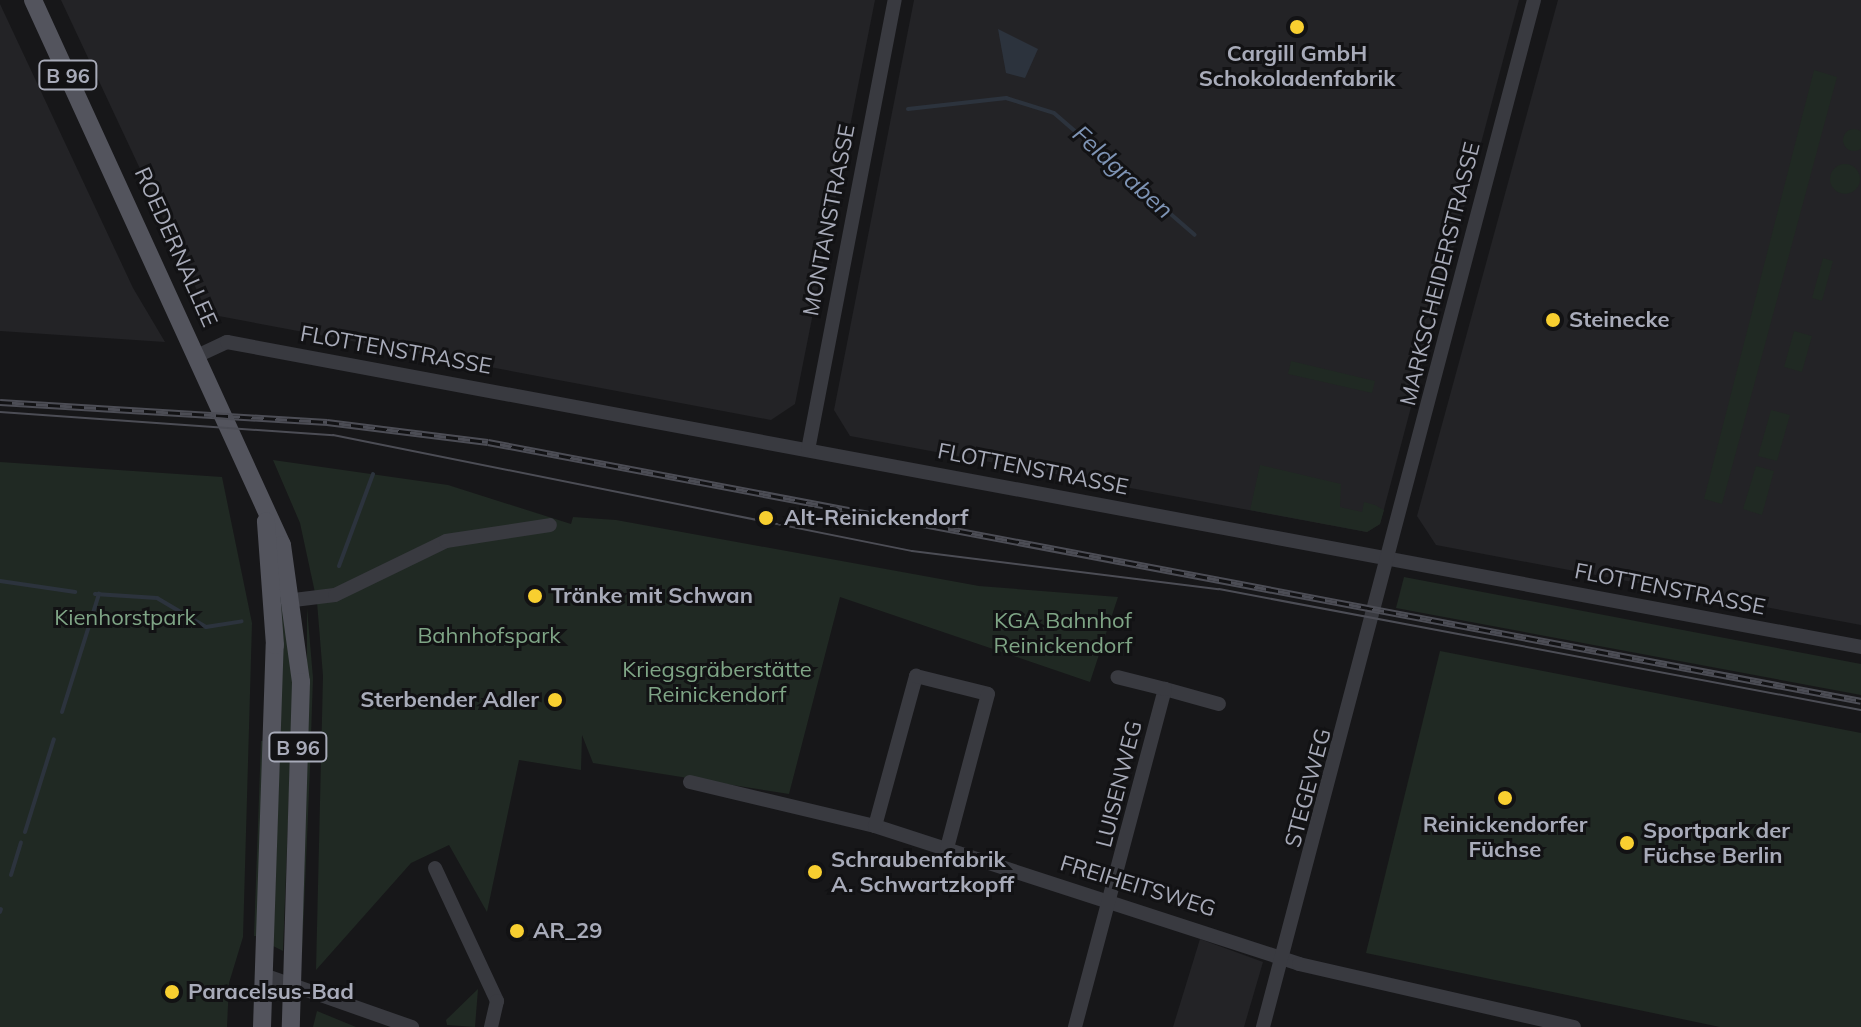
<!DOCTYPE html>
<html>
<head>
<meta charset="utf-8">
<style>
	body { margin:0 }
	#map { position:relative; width:1861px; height:1027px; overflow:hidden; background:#171719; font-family:Mulish,sans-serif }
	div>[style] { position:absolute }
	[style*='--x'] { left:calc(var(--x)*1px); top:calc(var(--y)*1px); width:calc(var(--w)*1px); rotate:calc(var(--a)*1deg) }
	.built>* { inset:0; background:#232326 }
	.green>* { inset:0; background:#202923 }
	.round { border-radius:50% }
	.water>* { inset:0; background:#2c333d }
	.stream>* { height:4px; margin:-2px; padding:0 2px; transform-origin:2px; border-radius:2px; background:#2c333d }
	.minor>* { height:14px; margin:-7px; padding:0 7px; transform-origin:7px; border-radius:7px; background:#393a40 }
	.major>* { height:18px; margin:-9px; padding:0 9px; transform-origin:9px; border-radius:9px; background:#53545d }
	.tram>* { height:2px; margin:-1px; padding:0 1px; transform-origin:1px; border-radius:1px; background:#4c4d55 }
	.rail>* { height:7px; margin-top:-3.5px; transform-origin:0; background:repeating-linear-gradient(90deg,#121214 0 12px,#4c4d55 0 24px); box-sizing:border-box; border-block:2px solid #4c4d55 }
	.dots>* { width:22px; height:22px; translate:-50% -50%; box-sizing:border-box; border:4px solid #121214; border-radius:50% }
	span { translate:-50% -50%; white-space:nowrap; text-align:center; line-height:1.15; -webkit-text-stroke:6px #121214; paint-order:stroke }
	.shield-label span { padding:2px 6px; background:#121214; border:2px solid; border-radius:6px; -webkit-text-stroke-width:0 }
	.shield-label { font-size:20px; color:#a8abb9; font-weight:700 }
	.poi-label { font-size:22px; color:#a8abb9; font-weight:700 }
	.left { translate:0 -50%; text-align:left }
	.right { translate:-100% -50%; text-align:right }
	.street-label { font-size:22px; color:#a8abb9 }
	.park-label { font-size:22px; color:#7fa586 }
	.water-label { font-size:24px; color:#7e94b5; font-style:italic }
</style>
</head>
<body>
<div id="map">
	<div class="built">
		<i style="clip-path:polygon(61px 0,875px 0,795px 404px,771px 420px,208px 314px)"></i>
		<i style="clip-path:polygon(914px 0,1519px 0,1380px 524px,1367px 532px,850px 436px,834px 410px)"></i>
		<i style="clip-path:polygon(1558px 0,1861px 0,1861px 625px,1436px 545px,1417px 516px)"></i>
		<i style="clip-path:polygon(0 4px,133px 288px,165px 342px,0 331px)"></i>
		<i style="clip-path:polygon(1200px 939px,1263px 962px,1244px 1027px,1173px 1027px)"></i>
	</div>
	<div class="green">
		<i style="clip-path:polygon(1814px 70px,1837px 77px,1722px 504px,1704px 499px)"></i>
		<i class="round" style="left:1843px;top:129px;width:22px;height:22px"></i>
		<i class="round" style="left:1830px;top:164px;width:30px;height:30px"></i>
		<i style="clip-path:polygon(1823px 258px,1833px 261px,1822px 301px,1812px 298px)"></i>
		<i style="clip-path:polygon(1794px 331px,1812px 336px,1802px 372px,1784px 367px)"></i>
		<i style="clip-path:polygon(1291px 361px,1375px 381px,1372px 393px,1288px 374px)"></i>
		<i style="clip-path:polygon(1771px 410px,1790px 415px,1777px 461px,1758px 456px)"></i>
		<i style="clip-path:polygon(273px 460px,448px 485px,571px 524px,573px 517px,616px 520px,979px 586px,1118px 597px,1090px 682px,840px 597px,789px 794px,593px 763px,582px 735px,581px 770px,519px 760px,487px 912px,449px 845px,411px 863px,316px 970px,323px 676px,317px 602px,300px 523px)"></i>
		<i style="clip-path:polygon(0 462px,222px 477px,252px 623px,243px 937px,229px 983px,227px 1027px,0 1027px)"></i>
		<i style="clip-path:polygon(1260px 465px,1341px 484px,1340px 507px,1362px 512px,1364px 502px,1375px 505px,1384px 510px,1380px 524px,1367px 532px,1250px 510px)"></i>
		<i style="clip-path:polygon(1756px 466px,1774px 471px,1762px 515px,1743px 509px)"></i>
		<i style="clip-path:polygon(1404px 577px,1861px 664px,1861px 695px,1396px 608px)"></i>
		<i style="clip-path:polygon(280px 593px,293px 676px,291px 735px,281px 734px)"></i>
		<i style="clip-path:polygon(307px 608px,313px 678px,311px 736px,307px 736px)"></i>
		<i style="clip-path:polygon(1440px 651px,1861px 733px,1861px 1027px,1720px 1027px,1366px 953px)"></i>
		<i style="clip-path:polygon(261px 741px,264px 741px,257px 936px,254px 936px)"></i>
		<i style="clip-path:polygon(280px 742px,291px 743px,283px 951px,273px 946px)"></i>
		<i style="clip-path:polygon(306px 744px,311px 744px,302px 956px)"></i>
		<i style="clip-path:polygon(478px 989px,475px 1027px,447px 1025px,446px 1020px)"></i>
		<i style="clip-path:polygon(317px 1011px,356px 1027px,313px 1027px)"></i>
	</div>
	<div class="water">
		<i style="clip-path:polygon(998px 29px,1038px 49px,1025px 78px,1006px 73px)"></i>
	</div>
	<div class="stream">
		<i style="--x:908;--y:109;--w:99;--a:-6.4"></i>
		<i style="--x:1006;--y:98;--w:50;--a:17.4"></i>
		<i style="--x:1054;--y:113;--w:186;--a:40.9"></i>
		<i style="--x:339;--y:566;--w:98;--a:-69.7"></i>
		<i style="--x:0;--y:581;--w:76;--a:8.3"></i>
		<i style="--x:95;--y:594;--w:62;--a:3.7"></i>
		<i style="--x:157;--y:598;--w:57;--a:30.6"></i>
		<i style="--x:206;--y:627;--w:36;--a:-9"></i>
		<i style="--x:62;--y:712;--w:124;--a:-72.6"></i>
		<i style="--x:25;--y:832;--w:97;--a:-72.7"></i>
		<i style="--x:11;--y:875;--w:34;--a:-73"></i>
		<i style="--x:0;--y:912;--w:3;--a:-72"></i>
	</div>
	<div class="minor">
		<i style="--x:199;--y:355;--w:31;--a:-25"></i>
		<i style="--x:227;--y:342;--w:1662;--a:10.57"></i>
		<i style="--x:808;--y:450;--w:458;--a:-79.1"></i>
		<i style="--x:294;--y:600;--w:41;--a:-7"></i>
		<i style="--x:335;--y:595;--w:123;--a:-25.9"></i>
		<i style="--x:446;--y:541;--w:105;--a:-8.7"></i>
		<i style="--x:1165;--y:689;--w:56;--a:15.5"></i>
		<i style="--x:690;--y:782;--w:190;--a:13.4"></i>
		<i style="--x:875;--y:826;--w:446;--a:18"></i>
		<i style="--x:1299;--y:964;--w:282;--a:12.9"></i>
		<i style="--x:875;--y:826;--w:156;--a:-74.7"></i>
		<i style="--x:916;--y:676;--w:74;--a:14"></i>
		<i style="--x:988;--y:694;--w:159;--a:104.9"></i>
		<i style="--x:435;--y:868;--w:147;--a:65"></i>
		<i style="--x:497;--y:1001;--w:27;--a:103"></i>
		<i style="--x:264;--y:975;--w:157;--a:19.4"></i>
		<i style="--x:1075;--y:1027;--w:350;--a:-75.1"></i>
		<i style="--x:1165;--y:689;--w:49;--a:-166"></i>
		<i style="--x:1263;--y:1027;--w:1062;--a:-75.22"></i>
	</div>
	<div class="major">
		<i style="--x:33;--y:0;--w:599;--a:65.45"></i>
		<i style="--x:282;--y:545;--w:138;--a:82.1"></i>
		<i style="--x:301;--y:682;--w:345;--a:91.7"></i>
		<i style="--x:262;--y:1027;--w:382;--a:-88.1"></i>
		<i style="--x:275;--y:645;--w:124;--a:-94.2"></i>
	</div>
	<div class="tram">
		<i style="--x:0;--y:412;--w:334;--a:4"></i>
		<i style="--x:333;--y:435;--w:591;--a:11.33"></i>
		<i style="--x:912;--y:551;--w:309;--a:7.1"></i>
		<i style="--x:1219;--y:589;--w:653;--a:10.67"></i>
	</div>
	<div class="rail">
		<i style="--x:0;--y:402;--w:328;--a:3.5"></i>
		<i style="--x:327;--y:422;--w:162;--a:7.1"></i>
		<i style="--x:488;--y:442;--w:1397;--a:10.68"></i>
	</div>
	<div class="dots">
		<i style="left:1297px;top:27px;background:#f8cf30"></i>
		<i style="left:1553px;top:320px;background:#f8cf30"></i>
		<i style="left:766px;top:518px;background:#f8cf30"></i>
		<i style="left:535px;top:596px;background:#f8cf30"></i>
		<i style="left:555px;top:700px;background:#f8cf30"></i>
		<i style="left:1505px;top:798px;background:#f8cf30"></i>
		<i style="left:1627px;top:843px;background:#f8cf30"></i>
		<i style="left:815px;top:872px;background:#f8cf30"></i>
		<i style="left:517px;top:931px;background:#f8cf30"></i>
		<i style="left:172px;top:992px;background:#f8cf30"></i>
	</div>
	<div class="shield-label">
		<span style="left:68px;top:75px">B 96</span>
		<span style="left:298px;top:747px">B 96</span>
	</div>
	<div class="poi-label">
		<span style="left:1297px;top:66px">Cargill GmbH<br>Schokoladenfabrik</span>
		<span class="left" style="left:1569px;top:320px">Steinecke</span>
		<span class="left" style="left:784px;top:518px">Alt-Reinickendorf</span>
		<span class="left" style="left:551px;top:596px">Tränke mit Schwan</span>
		<span class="right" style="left:539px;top:700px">Sterbender Adler</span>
		<span style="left:1505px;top:837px">Reinickendorfer<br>Füchse</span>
		<span class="left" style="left:1643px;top:843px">Sportpark der<br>Füchse Berlin</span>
		<span class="left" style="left:831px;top:872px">Schraubenfabrik<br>A. Schwartzkopff</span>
		<span class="left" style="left:533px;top:931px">AR_29</span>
		<span class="left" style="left:188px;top:992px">Paracelsus-Bad</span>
	</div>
	<div class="street-label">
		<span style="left:829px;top:220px;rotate:-79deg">MONTANSTRASSE</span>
		<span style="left:176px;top:247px;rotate:66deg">ROEDERNALLEE</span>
		<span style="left:1440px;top:274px;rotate:-76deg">MARKSCHEIDERSTRASSE</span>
		<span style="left:396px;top:350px;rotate:10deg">FLOTTENSTRASSE</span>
		<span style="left:1033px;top:469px;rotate:11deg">FLOTTENSTRASSE</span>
		<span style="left:1670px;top:589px;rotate:11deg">FLOTTENSTRASSE</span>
		<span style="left:1119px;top:784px;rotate:-76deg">LUISENWEG</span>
		<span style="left:1308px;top:788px;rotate:-75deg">STEGEWEG</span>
		<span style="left:1138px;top:886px;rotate:17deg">FREIHEITSWEG</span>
	</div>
	<div class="park-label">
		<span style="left:125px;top:618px">Kienhorstpark</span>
		<span style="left:1063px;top:633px">KGA Bahnhof<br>Reinickendorf</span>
		<span style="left:489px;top:636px">Bahnhofspark</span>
		<span style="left:717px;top:682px">Kriegsgräberstätte<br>Reinickendorf</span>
	</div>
	<div class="water-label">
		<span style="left:1123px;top:172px;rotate:42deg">Feldgraben</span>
	</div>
</div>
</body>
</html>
